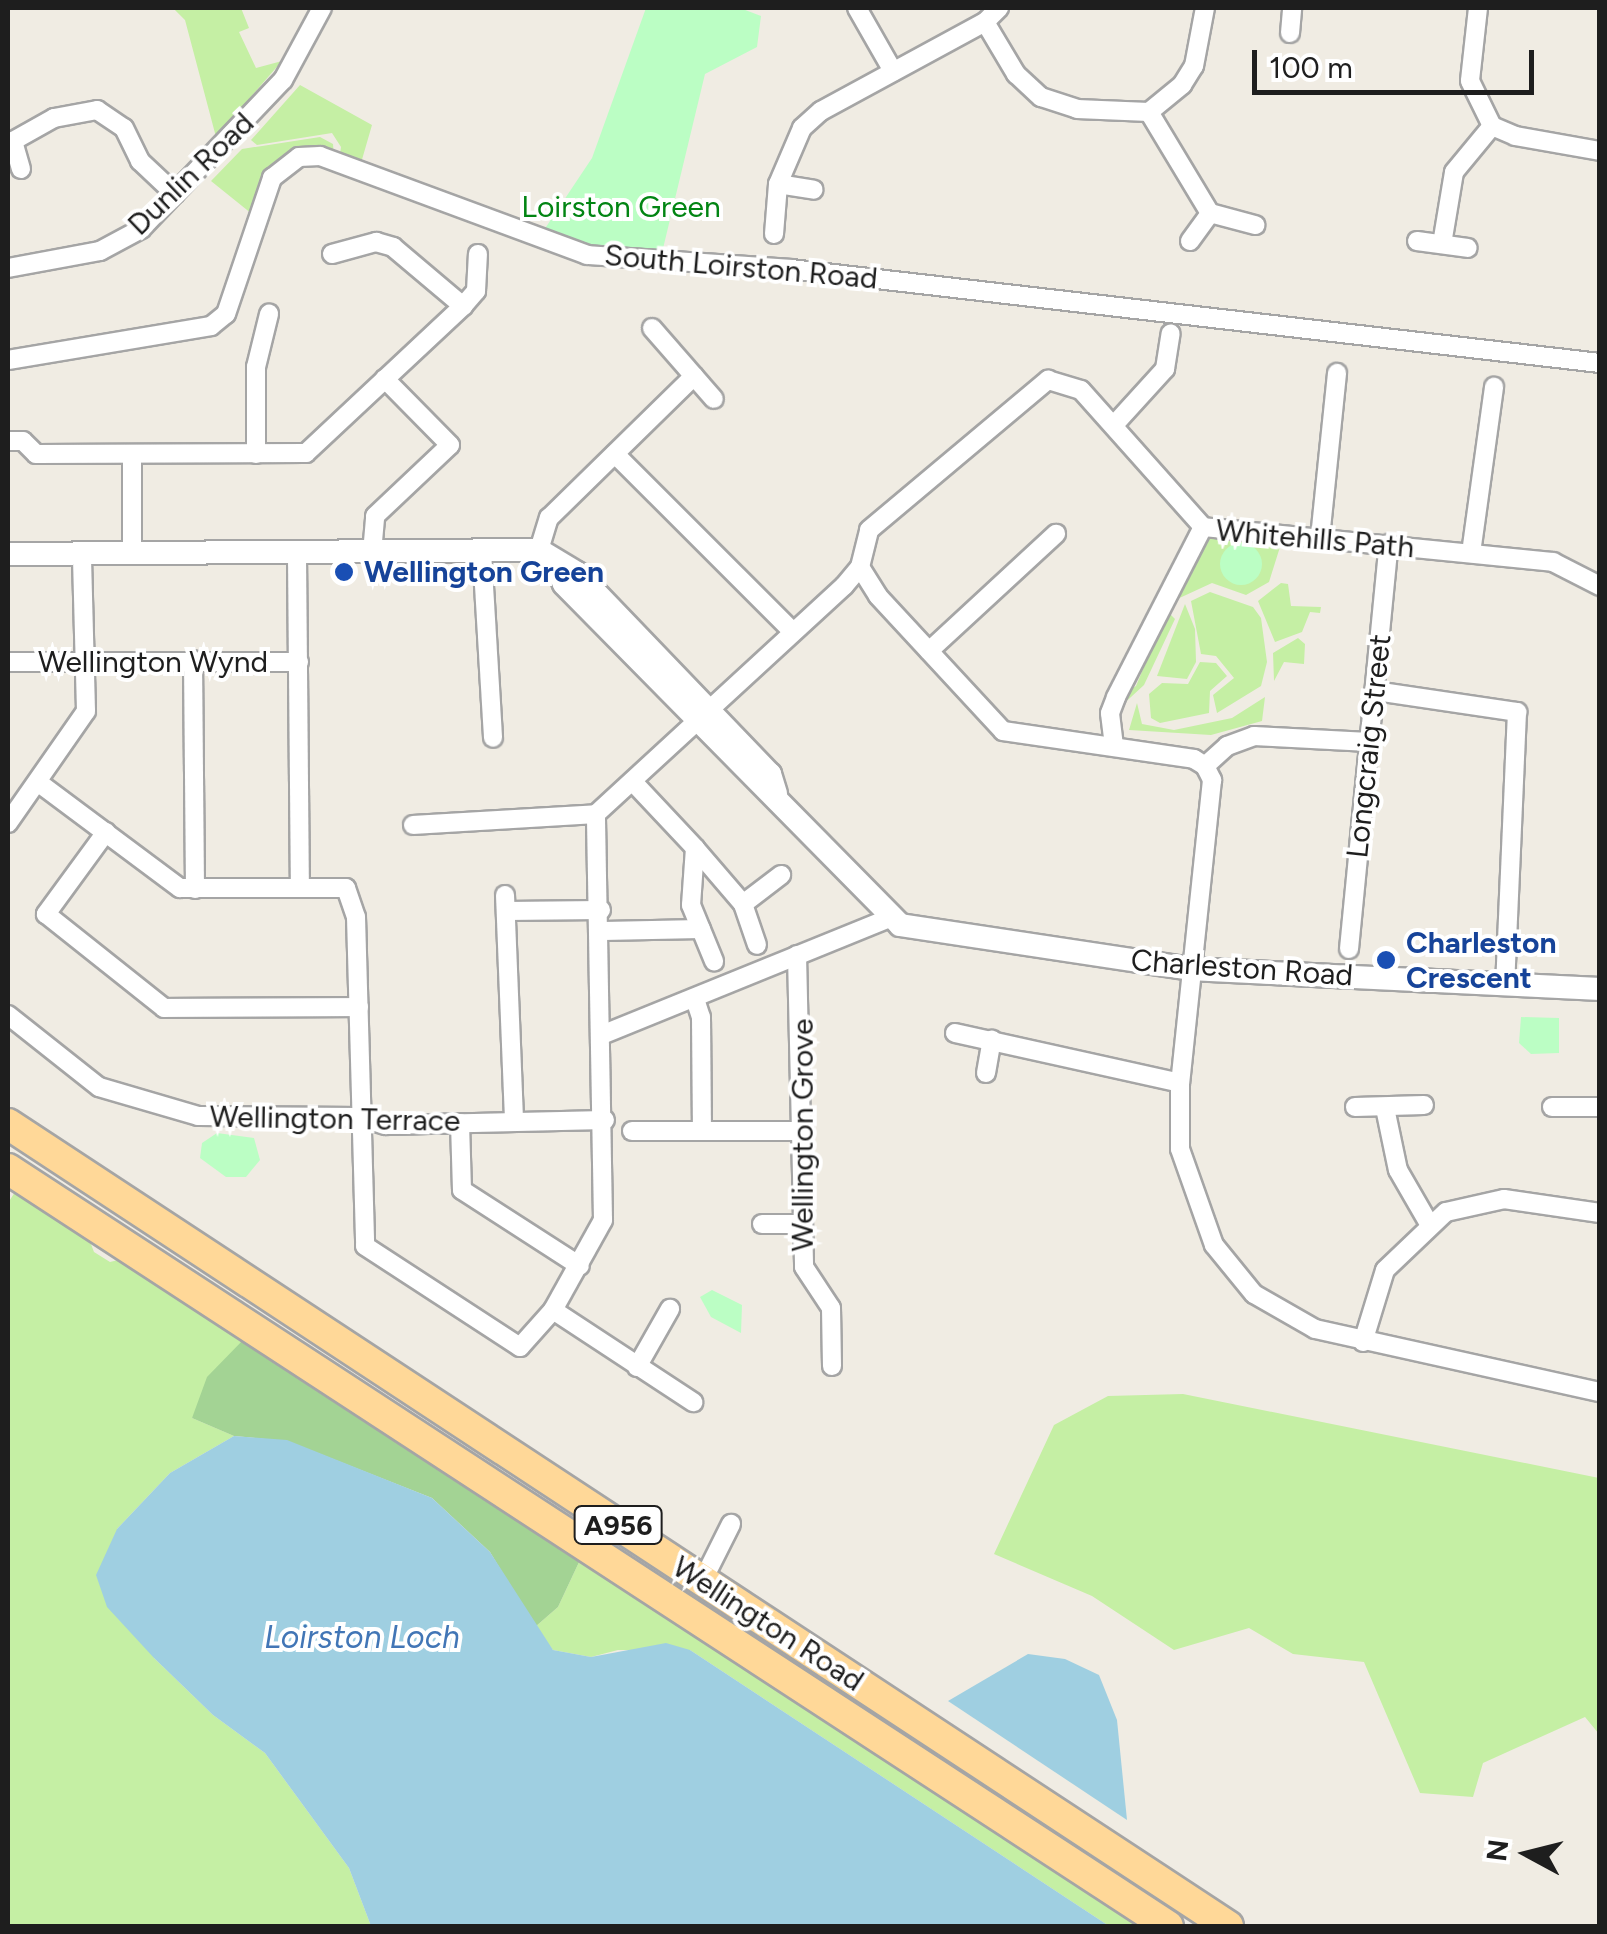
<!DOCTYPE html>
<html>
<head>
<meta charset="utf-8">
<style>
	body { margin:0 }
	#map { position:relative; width:1607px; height:1934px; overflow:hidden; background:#f0ece3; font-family:Figtree,sans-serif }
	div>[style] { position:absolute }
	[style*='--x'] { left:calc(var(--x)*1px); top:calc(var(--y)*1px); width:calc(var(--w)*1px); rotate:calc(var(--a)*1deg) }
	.grass>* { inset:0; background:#c5efa4 }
	.forest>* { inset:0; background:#a3d394 }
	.park>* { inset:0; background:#bbfec4 }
	.round { border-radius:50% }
	.water>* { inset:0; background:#9fcfe1 }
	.roads { filter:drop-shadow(2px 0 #a5a5a5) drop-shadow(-2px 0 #a5a5a5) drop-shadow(0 2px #a5a5a5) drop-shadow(0 -2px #a5a5a5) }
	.minor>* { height:18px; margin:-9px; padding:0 9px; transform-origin:9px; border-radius:9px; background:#fff }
	.tertiary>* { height:22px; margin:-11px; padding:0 11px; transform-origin:11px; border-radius:11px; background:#fff }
	.primary>* { height:30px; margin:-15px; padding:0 15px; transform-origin:15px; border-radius:15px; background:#ffd898 }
	.dots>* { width:28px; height:28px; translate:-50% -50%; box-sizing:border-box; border:5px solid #fff; border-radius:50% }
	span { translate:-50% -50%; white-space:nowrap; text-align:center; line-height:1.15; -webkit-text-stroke:8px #fff; paint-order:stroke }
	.shield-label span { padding:2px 8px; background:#fff; border:2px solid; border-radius:8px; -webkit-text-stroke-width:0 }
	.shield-label { font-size:28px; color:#1e1e1e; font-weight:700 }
	.street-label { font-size:30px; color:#1e1e1e }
	.park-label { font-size:30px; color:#028513 }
	.transit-label { font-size:30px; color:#164399; font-weight:700 }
	.left { translate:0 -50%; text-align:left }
	.water-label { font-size:32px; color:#4276b6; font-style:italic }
	.frame { position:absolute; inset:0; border:10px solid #1e1e1e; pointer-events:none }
	.north { position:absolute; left:1477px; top:1804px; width:100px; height:100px; -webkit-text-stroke:8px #fff; paint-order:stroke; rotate:277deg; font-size:28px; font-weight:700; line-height:40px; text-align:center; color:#1e1e1e }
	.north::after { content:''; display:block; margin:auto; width:35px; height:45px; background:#1e1e1e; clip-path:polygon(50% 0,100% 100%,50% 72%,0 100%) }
	.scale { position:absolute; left:1252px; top:50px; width:282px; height:45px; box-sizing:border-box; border:5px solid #1e1e1e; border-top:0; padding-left:12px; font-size:30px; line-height:35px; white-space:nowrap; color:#1e1e1e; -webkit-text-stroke:8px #fff; paint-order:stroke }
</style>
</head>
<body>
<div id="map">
	<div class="grass">
		<i style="clip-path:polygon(173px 8px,241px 8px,249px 28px,239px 32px,256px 68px,282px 61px,216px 137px,185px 20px)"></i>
		<i style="clip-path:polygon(300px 85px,372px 125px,361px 163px,339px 161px,341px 147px,332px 133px,257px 145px,251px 140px)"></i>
		<i style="clip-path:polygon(320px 137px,333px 144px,334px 158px,294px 153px,252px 214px,211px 181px,242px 149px)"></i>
		<i style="clip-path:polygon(1216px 535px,1280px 547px,1269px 582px,1246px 595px,1212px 583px,1173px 601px,1203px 542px)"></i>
		<i style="clip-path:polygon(1281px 583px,1288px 584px,1291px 606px,1321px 607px,1320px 613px,1310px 612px,1302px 632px,1275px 642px,1258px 601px)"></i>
		<i style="clip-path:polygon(1210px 592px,1253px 607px,1261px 618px,1267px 662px,1261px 686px,1217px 713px,1213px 695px,1234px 678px,1216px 656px,1201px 654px,1191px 601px)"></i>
		<i style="clip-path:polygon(1185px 604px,1195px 629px,1196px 662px,1187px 679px,1157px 676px)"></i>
		<i style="clip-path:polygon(1167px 611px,1175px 619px,1144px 685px,1118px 709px,1123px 694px,1136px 686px)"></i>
		<i style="clip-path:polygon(1298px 638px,1305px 644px,1304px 664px,1284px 662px,1274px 681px,1273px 653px)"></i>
		<i style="clip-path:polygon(1200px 662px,1216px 663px,1227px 676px,1210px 691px,1209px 713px,1160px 723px,1151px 718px,1149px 694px,1162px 683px,1188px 684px)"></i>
		<i style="clip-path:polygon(1265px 697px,1262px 721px,1211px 735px,1129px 730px,1137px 703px,1142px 724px,1174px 730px,1232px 718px)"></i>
		<i style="clip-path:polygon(15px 1192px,89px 1239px,94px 1252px,110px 1262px,122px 1259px,244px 1339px,192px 1418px,234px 1436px,170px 1473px,117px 1529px,154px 1658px,213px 1715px,265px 1753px,349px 1868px,371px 1926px,8px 1926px,8px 1203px)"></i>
		<i style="clip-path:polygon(1183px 1394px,1599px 1478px,1599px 1734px,1585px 1717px,1483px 1763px,1473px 1797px,1420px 1793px,1364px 1662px,1293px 1654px,1249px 1628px,1174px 1650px,1092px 1596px,994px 1554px,1054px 1425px,1108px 1396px)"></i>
		<i style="clip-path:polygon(580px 1560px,1143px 1926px,1109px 1926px,690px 1650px,618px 1650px,591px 1657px,553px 1650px,535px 1627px,558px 1607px)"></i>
	</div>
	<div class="forest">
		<i style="clip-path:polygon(244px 1339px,580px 1560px,558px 1607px,535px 1627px,490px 1552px,432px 1498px,287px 1441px,234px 1436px,192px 1418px,207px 1377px)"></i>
	</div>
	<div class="park">
		<i style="clip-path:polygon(646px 8px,740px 8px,761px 16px,757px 47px,705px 74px,660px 261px,538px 239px,592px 158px)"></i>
		<i class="round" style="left:1220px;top:543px;width:42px;height:42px"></i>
		<i style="clip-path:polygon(1521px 1017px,1559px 1018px,1559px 1053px,1531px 1054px,1519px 1043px)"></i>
		<i style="clip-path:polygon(217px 1133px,254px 1138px,260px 1160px,246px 1177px,226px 1177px,200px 1158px,202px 1143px)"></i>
		<i style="clip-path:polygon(712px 1290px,742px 1305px,741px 1333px,711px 1317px,700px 1297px)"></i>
	</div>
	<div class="water">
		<i style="clip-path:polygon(234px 1436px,287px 1440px,432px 1498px,490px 1552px,553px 1650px,591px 1657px,666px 1643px,690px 1650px,1109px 1926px,371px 1926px,349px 1868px,265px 1753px,213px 1715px,154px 1658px,107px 1607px,96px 1575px,117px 1529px,170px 1473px)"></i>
		<i style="clip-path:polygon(1028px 1654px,1065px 1659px,1099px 1675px,1117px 1720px,1127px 1820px,948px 1701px)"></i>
	</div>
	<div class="roads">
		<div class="minor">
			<i style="--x:857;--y:8;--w:73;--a:60.3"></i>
			<i style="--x:1478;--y:8;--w:73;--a:96.3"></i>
			<i style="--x:1470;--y:81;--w:50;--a:63.9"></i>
			<i style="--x:1492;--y:126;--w:25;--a:23"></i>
			<i style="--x:1515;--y:136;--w:86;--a:10"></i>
			<i style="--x:985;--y:22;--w:61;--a:59.2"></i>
			<i style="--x:1016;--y:74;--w:34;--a:43"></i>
			<i style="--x:1041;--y:97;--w:38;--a:18"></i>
			<i style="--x:1077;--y:109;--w:72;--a:2.4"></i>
			<i style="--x:1149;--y:112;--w:43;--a:-39.3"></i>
			<i style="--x:1182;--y:85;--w:22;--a:-58"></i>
			<i style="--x:1194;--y:66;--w:59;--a:-79.3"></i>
			<i style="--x:1290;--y:33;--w:25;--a:-85"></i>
			<i style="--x:1149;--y:112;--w:118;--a:58.9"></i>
			<i style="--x:1210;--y:213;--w:47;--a:14.9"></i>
			<i style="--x:21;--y:169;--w:29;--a:-106"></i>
			<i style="--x:13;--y:141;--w:47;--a:-29.3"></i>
			<i style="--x:54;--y:118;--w:44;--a:-10.5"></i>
			<i style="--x:97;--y:110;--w:32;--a:34"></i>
			<i style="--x:124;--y:128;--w:37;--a:64"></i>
			<i style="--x:140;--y:161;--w:48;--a:43.3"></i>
			<i style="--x:778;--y:184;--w:36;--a:9"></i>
			<i style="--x:774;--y:234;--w:50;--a:-85.4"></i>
			<i style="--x:778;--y:184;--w:61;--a:-66.8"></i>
			<i style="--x:802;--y:128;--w:25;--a:-42"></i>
			<i style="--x:821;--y:111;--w:187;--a:-28.5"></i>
			<i style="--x:985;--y:22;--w:20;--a:-45"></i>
			<i style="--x:1190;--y:241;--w:34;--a:-54"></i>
			<i style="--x:1417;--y:241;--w:51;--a:7.8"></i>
			<i style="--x:1442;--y:244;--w:73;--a:-80.5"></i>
			<i style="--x:1454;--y:172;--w:60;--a:-50.4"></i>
			<i style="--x:332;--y:254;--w:46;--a:-15.3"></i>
			<i style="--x:376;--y:242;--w:18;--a:16"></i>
			<i style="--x:393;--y:247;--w:92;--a:40.1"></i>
			<i style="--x:8;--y:268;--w:94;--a:-10.5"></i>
			<i style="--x:100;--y:251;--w:47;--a:-28.2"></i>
			<i style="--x:141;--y:229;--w:206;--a:-46.4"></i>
			<i style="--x:283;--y:80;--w:82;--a:-61.6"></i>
			<i style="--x:652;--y:328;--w:94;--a:48.9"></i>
			<i style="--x:8;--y:360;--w:206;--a:-9.5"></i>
			<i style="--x:211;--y:326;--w:19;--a:-39"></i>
			<i style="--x:226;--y:314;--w:144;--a:-71.3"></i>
			<i style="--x:272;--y:178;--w:34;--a:-38"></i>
			<i style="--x:299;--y:157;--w:21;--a:-3"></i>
			<i style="--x:320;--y:156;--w:285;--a:20.3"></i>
			<i style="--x:587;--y:255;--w:204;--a:3.9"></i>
			<i style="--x:791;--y:269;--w:814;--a:6.63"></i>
			<i style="--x:1114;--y:425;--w:76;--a:-47.7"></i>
			<i style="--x:1165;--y:369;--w:36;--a:-81"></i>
			<i style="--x:8;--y:441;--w:15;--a:0"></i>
			<i style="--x:23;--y:441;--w:18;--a:45"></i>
			<i style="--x:36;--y:454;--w:270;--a:-0.2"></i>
			<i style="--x:306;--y:453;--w:215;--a:-43.1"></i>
			<i style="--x:463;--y:306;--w:20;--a:-49"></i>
			<i style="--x:476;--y:291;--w:37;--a:-87"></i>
			<i style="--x:132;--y:454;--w:100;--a:90"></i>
			<i style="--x:256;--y:454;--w:87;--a:-90"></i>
			<i style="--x:256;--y:367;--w:55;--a:-76.2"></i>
			<i style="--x:615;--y:454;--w:249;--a:45"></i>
			<i style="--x:1320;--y:538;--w:166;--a:-84.1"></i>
			<i style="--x:539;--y:550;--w:34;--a:-73"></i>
			<i style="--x:549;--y:518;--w:203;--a:-44.4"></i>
			<i style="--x:482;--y:552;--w:186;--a:86.6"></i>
			<i style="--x:372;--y:553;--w:37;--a:-85"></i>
			<i style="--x:375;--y:516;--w:103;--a:-43.4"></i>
			<i style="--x:450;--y:445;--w:93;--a:-134.6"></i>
			<i style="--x:1471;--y:553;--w:168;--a:-82.1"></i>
			<i style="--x:297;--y:555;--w:333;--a:89.5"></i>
			<i style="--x:860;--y:567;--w:34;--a:58"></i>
			<i style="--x:878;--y:596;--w:184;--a:47.2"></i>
			<i style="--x:1003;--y:731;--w:193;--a:8.3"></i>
			<i style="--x:1194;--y:759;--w:13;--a:32"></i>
			<i style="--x:929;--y:651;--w:173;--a:-42.7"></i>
			<i style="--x:193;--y:660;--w:229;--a:89.5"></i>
			<i style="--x:8;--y:662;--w:291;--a:0"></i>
			<i style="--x:1375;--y:691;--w:144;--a:8.4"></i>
			<i style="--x:1517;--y:712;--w:272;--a:92.5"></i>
			<i style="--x:1114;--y:746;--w:33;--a:-97"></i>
			<i style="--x:1110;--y:713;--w:17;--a:-69"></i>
			<i style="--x:1116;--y:697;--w:191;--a:-62.9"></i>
			<i style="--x:1203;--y:527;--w:352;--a:5.7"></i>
			<i style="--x:1553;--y:562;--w:53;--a:27.1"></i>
			<i style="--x:1205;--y:766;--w:16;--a:63"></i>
			<i style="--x:1212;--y:780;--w:305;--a:96"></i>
			<i style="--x:1180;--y:1083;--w:66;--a:90"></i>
			<i style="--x:1180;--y:1149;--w:102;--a:70.5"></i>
			<i style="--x:1214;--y:1245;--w:63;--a:50.8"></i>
			<i style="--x:1254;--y:1294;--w:70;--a:29.8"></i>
			<i style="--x:1315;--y:1329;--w:292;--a:12.5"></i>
			<i style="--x:1205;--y:766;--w:30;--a:-42"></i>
			<i style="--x:1227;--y:746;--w:29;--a:-20"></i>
			<i style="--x:1254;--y:736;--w:115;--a:3"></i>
			<i style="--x:39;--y:783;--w:176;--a:36.7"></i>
			<i style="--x:180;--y:888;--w:166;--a:0"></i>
			<i style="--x:346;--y:888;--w:31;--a:71"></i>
			<i style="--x:356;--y:917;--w:329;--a:88.4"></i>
			<i style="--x:365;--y:1246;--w:185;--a:33.1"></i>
			<i style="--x:520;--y:1347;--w:50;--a:-48.3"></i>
			<i style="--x:553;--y:1310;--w:103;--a:-60.9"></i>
			<i style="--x:603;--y:1220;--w:406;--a:-91"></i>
			<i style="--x:635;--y:784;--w:88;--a:46.8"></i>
			<i style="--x:695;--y:848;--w:57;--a:94"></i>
			<i style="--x:691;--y:905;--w:61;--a:67.7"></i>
			<i style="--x:8;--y:823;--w:136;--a:-55.1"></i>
			<i style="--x:86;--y:711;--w:158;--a:-91.5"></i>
			<i style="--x:413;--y:825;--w:183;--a:-3.4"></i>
			<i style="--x:596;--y:814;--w:337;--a:-42.6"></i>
			<i style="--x:844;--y:586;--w:25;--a:-50"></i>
			<i style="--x:860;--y:567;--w:38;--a:-76"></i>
			<i style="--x:869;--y:530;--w:234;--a:-40"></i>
			<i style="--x:1048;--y:380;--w:34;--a:17"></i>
			<i style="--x:1081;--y:390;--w:183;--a:48.3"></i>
			<i style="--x:106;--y:832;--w:102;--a:126.2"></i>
			<i style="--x:46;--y:914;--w:151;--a:38.5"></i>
			<i style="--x:164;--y:1008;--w:195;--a:-0.3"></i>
			<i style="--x:695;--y:848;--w:74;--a:49.4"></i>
			<i style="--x:743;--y:904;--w:48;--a:-37.3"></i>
			<i style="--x:505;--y:895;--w:227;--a:87.7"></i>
			<i style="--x:743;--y:904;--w:43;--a:71.1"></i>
			<i style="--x:506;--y:911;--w:95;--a:-0.6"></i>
			<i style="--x:603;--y:931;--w:98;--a:-1.2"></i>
			<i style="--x:1349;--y:949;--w:407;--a:-84.4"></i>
			<i style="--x:797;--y:955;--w:312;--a:88.7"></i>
			<i style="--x:804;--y:1267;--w:49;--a:56.6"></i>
			<i style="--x:831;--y:1308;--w:58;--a:89"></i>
			<i style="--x:695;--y:999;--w:19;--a:72"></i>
			<i style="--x:701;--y:1017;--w:114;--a:89.5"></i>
			<i style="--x:8;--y:1015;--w:116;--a:38.4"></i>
			<i style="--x:99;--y:1087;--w:103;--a:16.3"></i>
			<i style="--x:198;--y:1116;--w:161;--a:0.4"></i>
			<i style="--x:359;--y:1117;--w:28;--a:17"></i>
			<i style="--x:386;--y:1125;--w:219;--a:-1.3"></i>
			<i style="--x:955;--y:1033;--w:230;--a:12.5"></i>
			<i style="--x:604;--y:1034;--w:308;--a:-22.1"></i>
			<i style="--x:986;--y:1073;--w:34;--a:-80"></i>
			<i style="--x:1355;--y:1107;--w:69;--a:-1.7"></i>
			<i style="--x:1552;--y:1107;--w:48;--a:0"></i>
			<i style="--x:1385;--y:1108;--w:63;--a:78.2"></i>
			<i style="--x:1398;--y:1170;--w:60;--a:60"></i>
			<i style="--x:460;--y:1123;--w:67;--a:88.3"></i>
			<i style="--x:462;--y:1190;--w:140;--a:32.8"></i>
			<i style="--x:632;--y:1131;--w:172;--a:0"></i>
			<i style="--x:762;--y:1224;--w:41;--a:0"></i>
			<i style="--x:553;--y:1310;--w:168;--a:33.3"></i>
			<i style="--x:1363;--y:1342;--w:75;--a:-73"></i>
			<i style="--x:1385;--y:1270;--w:84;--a:-43.6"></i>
			<i style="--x:1446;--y:1212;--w:59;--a:-12.6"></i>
			<i style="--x:1504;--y:1199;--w:97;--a:8.3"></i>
			<i style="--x:637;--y:1367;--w:67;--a:-60.4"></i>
			<i style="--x:702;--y:1582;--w:65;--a:-63.4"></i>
		</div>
		<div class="tertiary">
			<i style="--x:8;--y:554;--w:531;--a:-0.43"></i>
			<i style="--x:539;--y:550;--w:44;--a:31.2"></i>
			<i style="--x:577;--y:573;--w:279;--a:46.2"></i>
			<i style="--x:770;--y:774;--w:21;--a:73"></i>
			<i style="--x:553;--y:560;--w:26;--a:65"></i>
			<i style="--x:564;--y:584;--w:479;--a:45.4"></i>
			<i style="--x:900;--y:925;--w:293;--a:8.6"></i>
			<i style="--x:1190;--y:969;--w:410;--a:2.8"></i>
		</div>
		<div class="primary">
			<i style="--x:8;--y:1124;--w:1460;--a:33.32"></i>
			<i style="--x:8;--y:1169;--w:1385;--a:33.13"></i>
		</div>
	</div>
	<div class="dots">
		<i style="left:344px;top:572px;background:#1a4fb4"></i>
		<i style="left:1386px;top:960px;background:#1a4fb4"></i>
	</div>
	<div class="shield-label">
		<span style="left:618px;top:1525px">A956</span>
	</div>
	<div class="street-label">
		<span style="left:191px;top:174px;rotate:-44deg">Dunlin Road</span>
		<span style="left:741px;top:267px;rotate:5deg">South Loirston Road</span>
		<span style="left:1315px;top:539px;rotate:5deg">Whitehills Path</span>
		<span style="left:153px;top:662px">Wellington Wynd</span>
		<span style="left:1369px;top:746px;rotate:-84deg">Longcraig Street</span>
		<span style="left:1242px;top:968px;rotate:4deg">Charleston Road</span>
		<span style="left:335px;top:1119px;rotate:1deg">Wellington Terrace</span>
		<span style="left:803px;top:1135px;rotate:-90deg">Wellington Grove</span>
		<span style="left:768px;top:1624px;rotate:33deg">Wellington Road</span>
	</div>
	<div class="park-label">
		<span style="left:621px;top:207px">Loirston Green</span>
	</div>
	<div class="transit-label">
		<span class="left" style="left:364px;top:572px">Wellington Green</span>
		<span class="left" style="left:1406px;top:960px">Charleston<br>Crescent</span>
	</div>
	<div class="water-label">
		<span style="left:362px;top:1637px">Loirston Loch</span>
	</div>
	<div class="frame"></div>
	<div class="north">N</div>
	<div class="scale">100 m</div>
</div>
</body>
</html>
